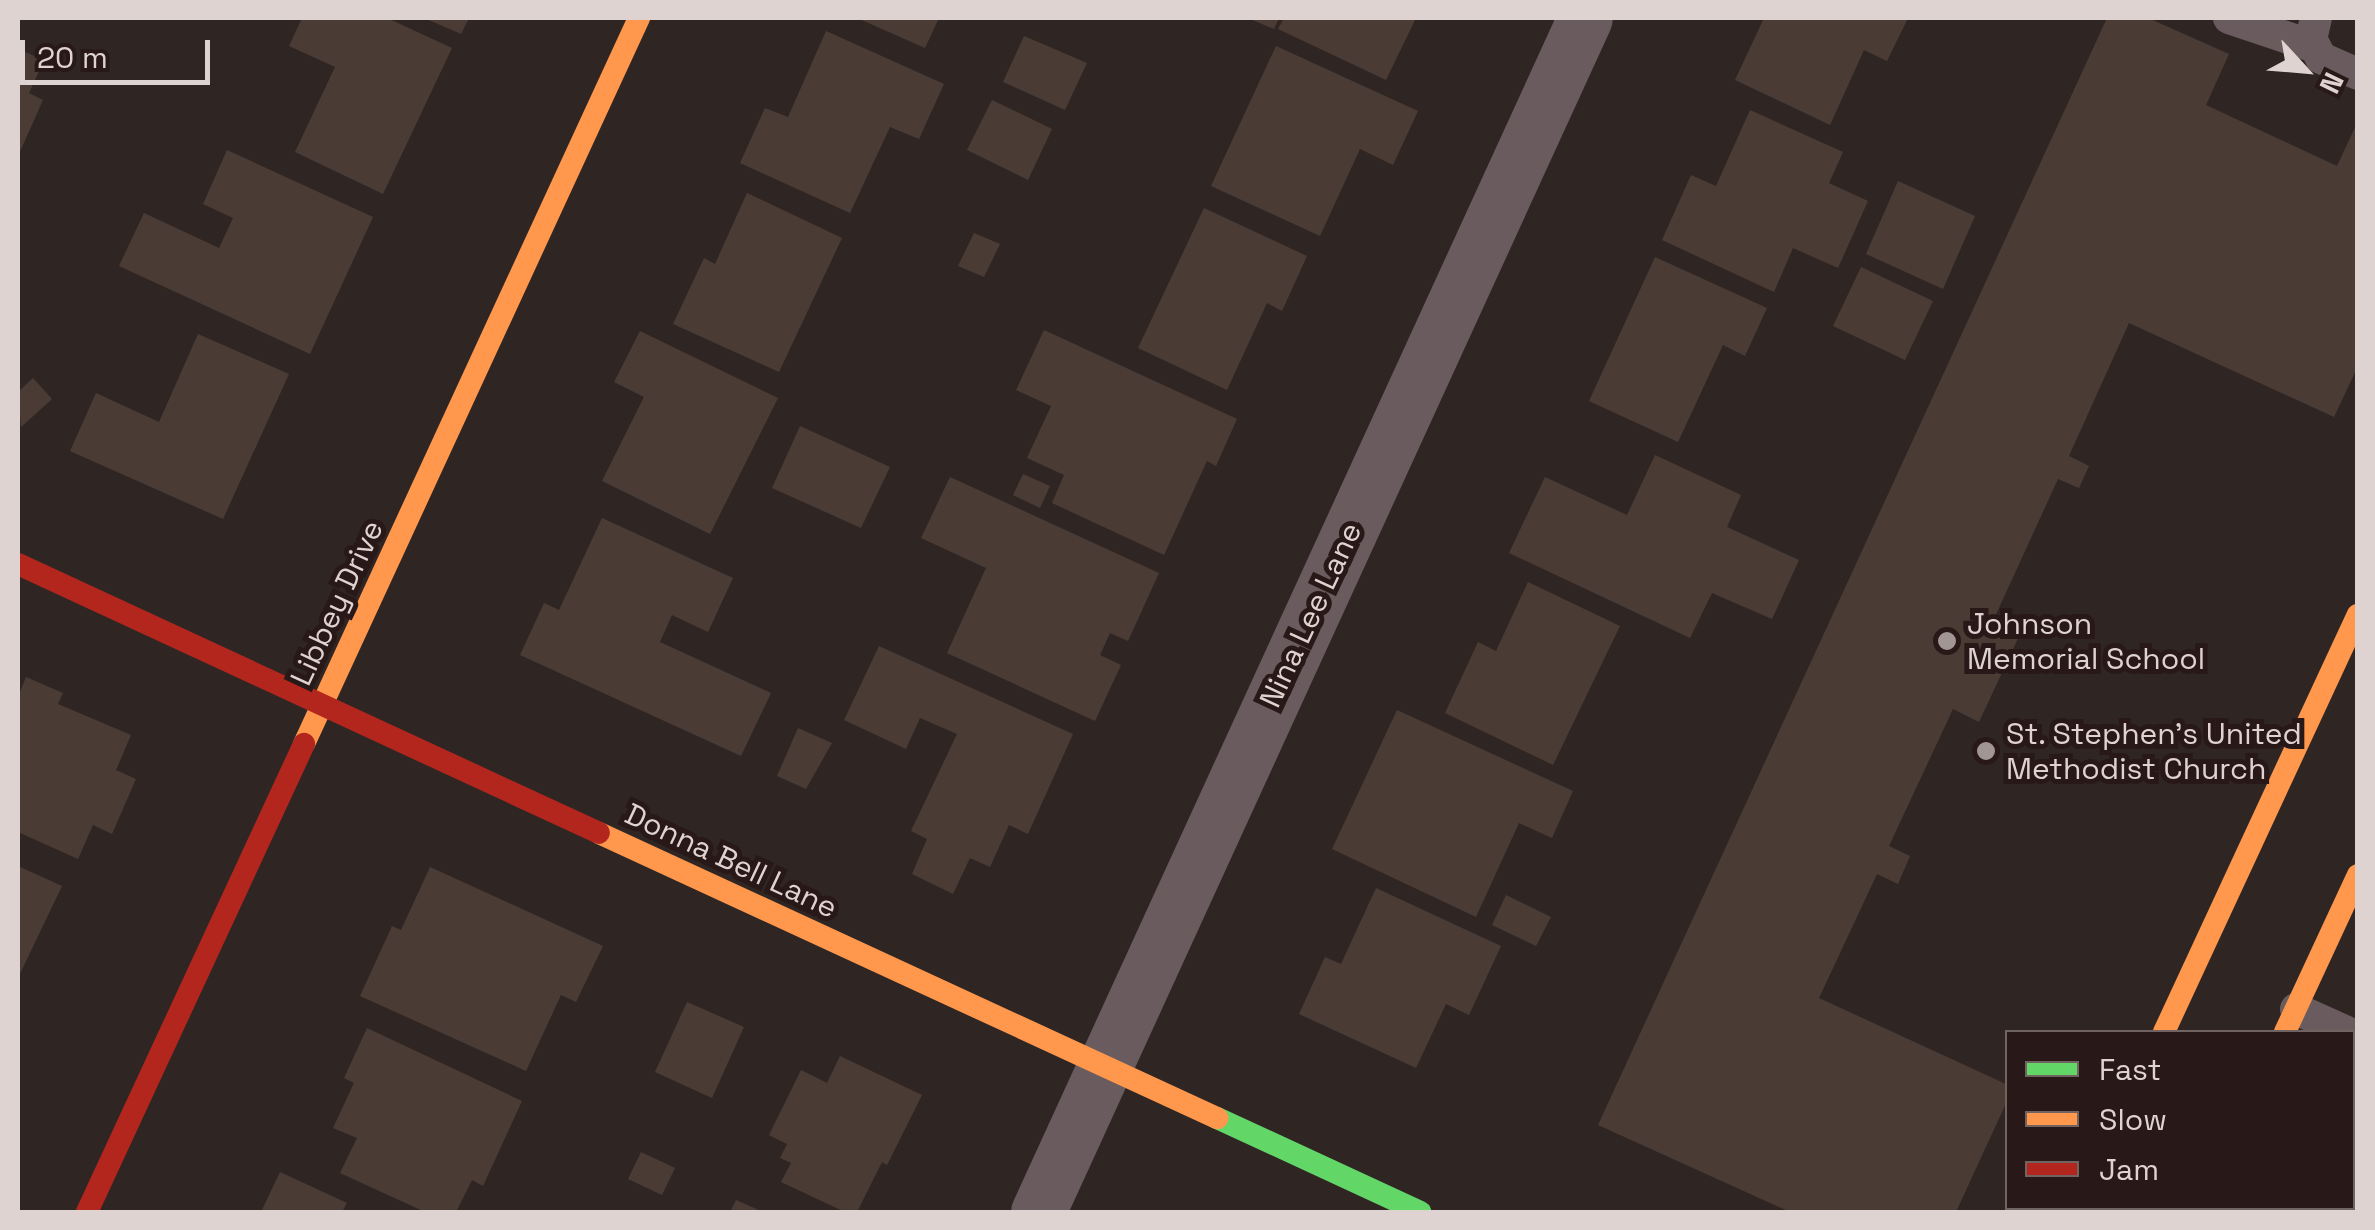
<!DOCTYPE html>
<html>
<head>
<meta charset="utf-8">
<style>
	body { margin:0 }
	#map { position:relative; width:2375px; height:1230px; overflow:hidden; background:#2f2624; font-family:"Space Grotesk",sans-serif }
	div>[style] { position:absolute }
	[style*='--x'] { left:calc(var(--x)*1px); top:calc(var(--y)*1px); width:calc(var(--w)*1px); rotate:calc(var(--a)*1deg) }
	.built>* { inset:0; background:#3b2623 }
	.building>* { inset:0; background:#4a3c35 }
	.lane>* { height:32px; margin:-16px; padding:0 16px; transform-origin:16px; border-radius:16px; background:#6a5b5f }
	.street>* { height:55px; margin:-27.5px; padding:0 27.5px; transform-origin:27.5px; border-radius:27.5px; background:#6a5b5f }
	.fast>* { height:22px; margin:-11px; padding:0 11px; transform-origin:11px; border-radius:11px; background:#63d668 }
	.slow>* { height:22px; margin:-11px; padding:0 11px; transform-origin:11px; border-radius:11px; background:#ff974d }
	.jam>* { height:22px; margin:-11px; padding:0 11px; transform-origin:11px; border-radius:11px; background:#b3261e }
	.dots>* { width:28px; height:28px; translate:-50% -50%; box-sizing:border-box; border:5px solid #281817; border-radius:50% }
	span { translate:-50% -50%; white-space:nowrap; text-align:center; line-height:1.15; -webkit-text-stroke:10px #281817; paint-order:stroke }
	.street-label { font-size:30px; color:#dfd3d1 }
	.poi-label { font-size:30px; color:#dfd3d1 }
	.left { translate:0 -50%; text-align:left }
	.frame { position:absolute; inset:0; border:20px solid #dfd3d1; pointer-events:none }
	.legend { position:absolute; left:2005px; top:1030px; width:350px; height:180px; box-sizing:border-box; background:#281817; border:2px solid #716361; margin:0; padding:12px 18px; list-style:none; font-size:30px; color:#dfd3d1 }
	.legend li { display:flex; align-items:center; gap:20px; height:50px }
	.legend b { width:50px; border:2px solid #716361 }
	.north { position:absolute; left:2255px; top:20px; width:100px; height:100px; -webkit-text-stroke:8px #281817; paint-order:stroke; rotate:116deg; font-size:28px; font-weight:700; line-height:40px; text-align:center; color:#dfd3d1 }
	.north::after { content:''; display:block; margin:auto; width:35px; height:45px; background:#dfd3d1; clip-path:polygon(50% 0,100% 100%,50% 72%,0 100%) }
	.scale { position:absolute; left:20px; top:40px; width:190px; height:45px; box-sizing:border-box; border:5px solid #dfd3d1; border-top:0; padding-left:12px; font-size:30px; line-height:35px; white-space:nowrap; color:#dfd3d1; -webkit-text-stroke:8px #281817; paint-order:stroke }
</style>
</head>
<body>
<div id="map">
	<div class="built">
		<i style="clip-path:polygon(2357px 1028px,2357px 1212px,2272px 1212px,2274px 1208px,2352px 1208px,2352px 1039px)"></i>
	</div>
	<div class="building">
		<i style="clip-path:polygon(302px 18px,387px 18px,452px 48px,383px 194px,295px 152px,335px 67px,289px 46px)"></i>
		<i style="clip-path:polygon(424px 18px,469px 18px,461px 34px)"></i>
		<i style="clip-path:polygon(857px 18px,939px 18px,925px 48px)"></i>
		<i style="clip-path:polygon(1248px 18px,1279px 18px,1274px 29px)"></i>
		<i style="clip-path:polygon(1284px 18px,1416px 18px,1386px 80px,1278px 29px)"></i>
		<i style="clip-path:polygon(1764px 18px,1908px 18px,1887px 61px,1864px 50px,1830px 125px,1735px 80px)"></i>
		<i style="clip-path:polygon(2107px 18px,2148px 18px,2229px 54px,2206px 105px,2337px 166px,2358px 121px,2358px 366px,2334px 417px,2129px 323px,2069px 456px,2089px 466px,2079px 488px,2058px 479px,1993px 621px,2020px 634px,1979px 722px,1953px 709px,1889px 846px,1910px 856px,1898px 884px,1877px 874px,1819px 998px,2008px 1085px,2008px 1099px,1956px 1212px,1790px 1212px,1598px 1125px)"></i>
		<i style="clip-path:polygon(826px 31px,944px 84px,919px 139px,890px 127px,850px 213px,740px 163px,765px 108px,788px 117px)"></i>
		<i style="clip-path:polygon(1024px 36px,1087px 63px,1065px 110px,1003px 82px)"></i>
		<i style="clip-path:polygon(1276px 46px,1418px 111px,1393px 165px,1360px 149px,1320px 236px,1211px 186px)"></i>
		<i style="clip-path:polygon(18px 49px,44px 60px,29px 93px,43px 100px,18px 156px)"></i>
		<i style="clip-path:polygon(992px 100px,1052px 129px,1028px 180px,967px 150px)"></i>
		<i style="clip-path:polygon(1750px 110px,1843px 152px,1829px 183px,1868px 201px,1838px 268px,1793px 248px,1774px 292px,1662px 240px,1691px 175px,1716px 186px)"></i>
		<i style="clip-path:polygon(227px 150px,373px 217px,310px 354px,119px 266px,144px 213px,219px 248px,233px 218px,203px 204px)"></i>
		<i style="clip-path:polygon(1898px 181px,1975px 216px,1943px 289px,1866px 254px)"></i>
		<i style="clip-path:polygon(747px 193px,842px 238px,779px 372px,673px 324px,704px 258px,715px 264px)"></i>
		<i style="clip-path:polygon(1204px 208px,1307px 256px,1282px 311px,1267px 303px,1227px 390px,1138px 348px)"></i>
		<i style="clip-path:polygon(974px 233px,1000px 244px,984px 277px,958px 266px)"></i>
		<i style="clip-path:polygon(1655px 257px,1767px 308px,1745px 356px,1723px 345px,1678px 442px,1589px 401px)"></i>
		<i style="clip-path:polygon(1861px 267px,1933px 301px,1905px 360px,1833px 326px)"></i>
		<i style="clip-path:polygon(1044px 330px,1237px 419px,1216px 466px,1207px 461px,1164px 555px,1052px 503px,1064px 475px,1027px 458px,1051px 406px,1016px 390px)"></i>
		<i style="clip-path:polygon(640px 331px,778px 398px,710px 534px,602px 481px,644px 397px,614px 382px)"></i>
		<i style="clip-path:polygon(198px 334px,289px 374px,223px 519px,70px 451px,96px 393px,159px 422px)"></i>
		<i style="clip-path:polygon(33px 378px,52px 399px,21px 427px,18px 392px)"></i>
		<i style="clip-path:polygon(800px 426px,890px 467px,861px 528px,772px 488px)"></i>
		<i style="clip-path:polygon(1655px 455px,1741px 495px,1727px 527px,1799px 560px,1772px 619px,1712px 593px,1690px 638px,1509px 553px,1545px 477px,1627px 515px)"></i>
		<i style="clip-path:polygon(1023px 474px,1050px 486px,1040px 508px,1013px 495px)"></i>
		<i style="clip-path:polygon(950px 477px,1159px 573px,1128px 641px,1110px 633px,1100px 655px,1121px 665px,1095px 721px,947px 653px,986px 568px,921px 538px)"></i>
		<i style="clip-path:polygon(602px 518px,733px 578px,708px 632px,672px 615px,660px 642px,771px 693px,741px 756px,520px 655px,544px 603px,559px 610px)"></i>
		<i style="clip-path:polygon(1528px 582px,1620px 626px,1553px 765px,1445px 713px,1478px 642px,1496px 651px)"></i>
		<i style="clip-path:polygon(879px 646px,1073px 734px,1028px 834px,1009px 825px,990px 867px,970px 858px,953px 894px,912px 874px,927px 839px,911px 831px,957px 734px,920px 718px,906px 749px,844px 720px)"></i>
		<i style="clip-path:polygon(26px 677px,63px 693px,58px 704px,131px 735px,116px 770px,136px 779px,112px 834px,93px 825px,78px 859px,18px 832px,18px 697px)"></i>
		<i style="clip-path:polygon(1397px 710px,1573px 791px,1552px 838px,1519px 823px,1476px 917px,1332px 849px)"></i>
		<i style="clip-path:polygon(798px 728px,832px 743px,806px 789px,777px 776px)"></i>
		<i style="clip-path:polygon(18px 866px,62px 886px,18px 978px)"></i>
		<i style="clip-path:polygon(430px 867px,603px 946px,576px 1002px,561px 995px,526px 1071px,360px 996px,392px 926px,401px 930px)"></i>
		<i style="clip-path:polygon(1376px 888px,1501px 946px,1469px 1015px,1446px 1004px,1416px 1068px,1299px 1014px,1325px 957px,1341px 964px)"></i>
		<i style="clip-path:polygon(1506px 895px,1551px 917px,1536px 946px,1492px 925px)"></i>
		<i style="clip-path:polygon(687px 1002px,744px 1027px,712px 1098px,655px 1072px)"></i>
		<i style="clip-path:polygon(367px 1028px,522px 1101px,483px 1186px,472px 1180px,456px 1212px,425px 1212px,340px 1173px,357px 1138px,333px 1128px,354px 1083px,344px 1078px)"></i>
		<i style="clip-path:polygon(840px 1056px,922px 1095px,887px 1165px,882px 1162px,857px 1212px,845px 1212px,781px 1182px,791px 1163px,780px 1158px,787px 1144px,769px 1135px,801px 1070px,827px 1083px)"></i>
		<i style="clip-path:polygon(641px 1152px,675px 1168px,662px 1195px,628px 1179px)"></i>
		<i style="clip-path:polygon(280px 1172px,347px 1203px,342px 1212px,261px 1212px)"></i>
		<i style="clip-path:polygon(736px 1200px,763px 1212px,730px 1212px)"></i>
	</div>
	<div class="lane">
		<i style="--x:2229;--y:18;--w:91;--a:18.6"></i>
		<i style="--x:2316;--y:18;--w:22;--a:103"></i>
		<i style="--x:2311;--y:39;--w:21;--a:62"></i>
		<i style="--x:2321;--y:58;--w:40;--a:23.4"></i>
		<i style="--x:2296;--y:1009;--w:56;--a:24.3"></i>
		<i style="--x:2270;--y:1208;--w:11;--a:22"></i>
	</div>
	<div class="street">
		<i style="--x:1038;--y:1212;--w:1313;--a:-65.39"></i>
	</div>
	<div class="fast">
		<i style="--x:1217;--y:1118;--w:224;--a:24.8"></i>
		<i style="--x:2080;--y:1212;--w:4;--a:-63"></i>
		<i style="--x:2204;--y:1212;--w:4;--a:-63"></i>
	</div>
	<div class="slow">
		<i style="--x:304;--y:744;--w:800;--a:-65.23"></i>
		<i style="--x:599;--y:833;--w:681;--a:24.76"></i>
		<i style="--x:2164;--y:1032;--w:460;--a:-65.1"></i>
		<i style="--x:2285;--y:1032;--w:173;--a:-65.1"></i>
	</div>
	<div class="jam">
		<i style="--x:18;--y:564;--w:640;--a:24.84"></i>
		<i style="--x:87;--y:1212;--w:516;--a:-65.12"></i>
	</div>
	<div class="dots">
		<i style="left:1947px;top:641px;background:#a19694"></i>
		<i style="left:1986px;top:751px;background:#a19694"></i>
	</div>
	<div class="street-label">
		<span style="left:337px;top:603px;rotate:-65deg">Libbey Drive</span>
		<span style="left:1311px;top:615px;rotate:-65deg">Nina Lee Lane</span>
		<span style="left:731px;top:861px;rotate:25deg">Donna Bell Lane</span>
	</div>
	<div class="poi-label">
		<span class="left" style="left:1967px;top:641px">Johnson<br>Memorial School</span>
		<span class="left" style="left:2006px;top:751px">St. Stephen's United<br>Methodist Church</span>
	</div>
	<div class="frame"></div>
	<ul class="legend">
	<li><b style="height:12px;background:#63d668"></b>Fast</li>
	<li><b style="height:12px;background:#ff974d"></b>Slow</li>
	<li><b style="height:12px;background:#b3261e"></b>Jam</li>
	</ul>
	<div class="north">N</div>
	<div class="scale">20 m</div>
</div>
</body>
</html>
